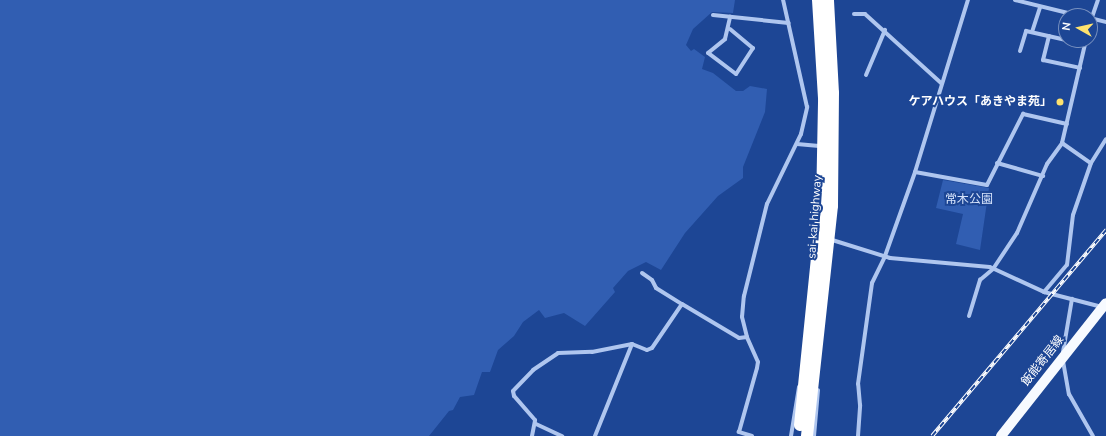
<!DOCTYPE html>
<html>
<head>
<meta charset="utf-8">
<style>
	body { margin:0 }
	#map { position:relative; width:1106px; height:436px; overflow:hidden; background:#1d4695; font-family:"Nunito Sans","Noto Sans JP",sans-serif }
	div>[style] { position:absolute }
	[style*='--x'] { left:calc(var(--x)*1px); top:calc(var(--y)*1px); width:calc(var(--w)*1px); rotate:calc(var(--a)*1deg) }
	.green>* { inset:0; background:#315eb2 }
	.street>* { height:4px; margin:-2px; padding:0 2px; transform-origin:2px; border-radius:2px; background:#afc6ef }
	.primary>* { height:10px; margin:-5px; padding:0 5px; transform-origin:5px; border-radius:5px; background:#f7faff }
	.highway>* { height:12px; margin:-6px; padding:0 6px; transform-origin:6px; border-radius:6px; background:#fff }
	.rail>* { height:3.5px; margin-top:-1.75px; transform-origin:0; background:repeating-linear-gradient(90deg,#1d4695 0 6px,#fff 0 12px); box-sizing:border-box; border-block:1px solid #fff }
	.dots>* { width:11px; height:11px; translate:-50% -50%; box-sizing:border-box; border:2px solid #1d4695; border-radius:50% }
	span { translate:-50% -50%; white-space:nowrap; text-align:center; line-height:1.15; -webkit-text-stroke:4px #1d4695; paint-order:stroke }
	.poi-label { font-size:12px; color:#fff; font-weight:700 }
	.right { translate:-100% -50%; text-align:right }
	.park-label { font-size:12px; color:#d6e3fb }
	.street-label { font-size:12px; color:#fff }
	.north { position:absolute; left:1058px; top:8px; width:40px; height:40px; box-sizing:border-box; background:#1d4695; border:1px solid #7790bf; border-radius:50%; rotate:278deg; font-size:11px; font-weight:700; line-height:16px; text-align:center; color:#fff }
	.north::after { content:''; display:block; margin:auto; width:14px; height:18px; background:#fee26e; clip-path:polygon(50% 0,100% 100%,50% 72%,0 100%) }
</style>
</head>
<body>
<div id="map">
	<div class="green">
		<i style="clip-path:polygon(0 0,735px 0,733px 13px,712px 12px,693px 29px,686px 45px,691px 51px,694px 49px,705px 57px,702px 69px,713px 73px,736px 91px,743px 91px,750px 86px,767px 89px,765px 112px,743px 167px,743px 178px,718px 196px,685px 233px,661px 270px,646px 262px,628px 271px,613px 288px,615px 292px,585px 326px,564px 313px,545px 318px,539px 310px,523px 322px,514px 336px,498px 350px,490px 372px,482px 372px,474px 395px,460px 397px,453px 410px,449px 411px,429px 436px,0 436px)"></i>
		<i style="clip-path:polygon(943px 180px,989px 188px,980px 250px,956px 244px,963px 214px,936px 208px)"></i>
	</div>
	<div class="street">
		<i style="--x:1015;--y:0;--w:67;--a:13.8"></i>
		<i style="--x:854;--y:14;--w:11;--a:0"></i>
		<i style="--x:865;--y:14;--w:103;--a:42.2"></i>
		<i style="--x:713;--y:15;--w:76;--a:6"></i>
		<i style="--x:1090;--y:18;--w:16;--a:14"></i>
		<i style="--x:1090;--y:23;--w:24;--a:-71"></i>
		<i style="--x:730;--y:29;--w:30;--a:40"></i>
		<i style="--x:753;--y:48;--w:31;--a:123"></i>
		<i style="--x:736;--y:74;--w:35;--a:-143"></i>
		<i style="--x:708;--y:53;--w:22;--a:-39"></i>
		<i style="--x:725;--y:39;--w:23;--a:-77"></i>
		<i style="--x:1032;--y:32;--w:26;--a:-72"></i>
		<i style="--x:1049;--y:36;--w:25;--a:104"></i>
		<i style="--x:1043;--y:60;--w:38;--a:12"></i>
		<i style="--x:1066;--y:40;--w:19;--a:12"></i>
		<i style="--x:1020;--y:51;--w:21;--a:-73"></i>
		<i style="--x:1026;--y:31;--w:41;--a:12.7"></i>
		<i style="--x:866;--y:75;--w:49;--a:-67.1"></i>
		<i style="--x:1062;--y:143;--w:35;--a:35"></i>
		<i style="--x:797;--y:144;--w:25;--a:5"></i>
		<i style="--x:997;--y:163;--w:48;--a:15.8"></i>
		<i style="--x:915;--y:172;--w:73;--a:10.2"></i>
		<i style="--x:987;--y:185;--w:80;--a:-63.1"></i>
		<i style="--x:1023;--y:114;--w:45;--a:12.8"></i>
		<i style="--x:829;--y:239;--w:64;--a:17.3"></i>
		<i style="--x:890;--y:258;--w:100;--a:5.1"></i>
		<i style="--x:990;--y:267;--w:60;--a:24.8"></i>
		<i style="--x:1044;--y:292;--w:60;--a:14.5"></i>
		<i style="--x:642;--y:273;--w:12;--a:35"></i>
		<i style="--x:652;--y:280;--w:9;--a:63"></i>
		<i style="--x:656;--y:288;--w:31;--a:32"></i>
		<i style="--x:1044;--y:292;--w:35;--a:-50"></i>
		<i style="--x:1067;--y:265;--w:50;--a:-83.2"></i>
		<i style="--x:1073;--y:215;--w:55;--a:-70.9"></i>
		<i style="--x:1091;--y:163;--w:28;--a:-58"></i>
		<i style="--x:969;--y:316;--w:38;--a:-73"></i>
		<i style="--x:980;--y:280;--w:17;--a:-40"></i>
		<i style="--x:993;--y:269;--w:43;--a:-56.3"></i>
		<i style="--x:1017;--y:233;--w:75;--a:-66.5"></i>
		<i style="--x:1047;--y:164;--w:26;--a:-54"></i>
		<i style="--x:1062;--y:143;--w:106;--a:-76.9"></i>
		<i style="--x:1063;--y:352;--w:54;--a:-80.4"></i>
		<i style="--x:1063;--y:361;--w:34;--a:80"></i>
		<i style="--x:1069;--y:394;--w:48;--a:60.3"></i>
		<i style="--x:536;--y:424;--w:29;--a:25"></i>
		<i style="--x:532;--y:436;--w:16;--a:-79"></i>
		<i style="--x:535;--y:420;--w:32;--a:-131"></i>
		<i style="--x:514;--y:396;--w:5;--a:-101"></i>
		<i style="--x:513;--y:391;--w:29;--a:-46"></i>
		<i style="--x:533;--y:370;--w:30;--a:-34"></i>
		<i style="--x:558;--y:353;--w:34;--a:-2"></i>
		<i style="--x:592;--y:352;--w:41;--a:-11.3"></i>
		<i style="--x:632;--y:344;--w:16;--a:22"></i>
		<i style="--x:647;--y:350;--w:5;--a:-22"></i>
		<i style="--x:652;--y:348;--w:53;--a:-55.7"></i>
		<i style="--x:682;--y:304;--w:66;--a:30.8"></i>
		<i style="--x:739;--y:338;--w:8;--a:-7"></i>
		<i style="--x:595;--y:436;--w:99;--a:-68.1"></i>
		<i style="--x:752;--y:436;--w:14;--a:-163"></i>
		<i style="--x:739;--y:432;--w:66;--a:-74.3"></i>
		<i style="--x:757;--y:368;--w:6;--a:-81"></i>
		<i style="--x:758;--y:362;--w:27;--a:-114"></i>
		<i style="--x:747;--y:337;--w:21;--a:-104"></i>
		<i style="--x:742;--y:317;--w:21;--a:-85"></i>
		<i style="--x:744;--y:296;--w:95;--a:-76"></i>
		<i style="--x:767;--y:204;--w:78;--a:-64.1"></i>
		<i style="--x:801;--y:134;--w:28;--a:-77"></i>
		<i style="--x:807;--y:107;--w:110;--a:-102.6"></i>
		<i style="--x:791;--y:436;--w:50;--a:-80.7"></i>
		<i style="--x:814;--y:436;--w:46;--a:-85"></i>
		<i style="--x:858;--y:436;--w:31;--a:-86"></i>
		<i style="--x:860;--y:405;--w:21;--a:-95"></i>
		<i style="--x:858;--y:384;--w:102;--a:-82.1"></i>
		<i style="--x:872;--y:283;--w:30;--a:-64"></i>
		<i style="--x:885;--y:256;--w:89;--a:-70.3"></i>
		<i style="--x:915;--y:172;--w:180;--a:-72.9"></i>
	</div>
	<div class="primary">
		<i style="--x:1001;--y:436;--w:169;--a:-51.7"></i>
	</div>
	<div class="highway">
		<i style="--x:800;--y:425;--w:219;--a:-84.2"></i>
		<i style="--x:822;--y:207;--w:109;--a:-88.9"></i>
		<i style="--x:824;--y:98;--w:98;--a:-93.5"></i>
		<i style="--x:807;--y:436;--w:231;--a:-83.8"></i>
		<i style="--x:832;--y:206;--w:113;--a:-89.5"></i>
		<i style="--x:833;--y:93;--w:93;--a:-93.1"></i>
	</div>
	<div class="rail">
		<i style="--x:932;--y:436;--w:270;--a:-49.8"></i>
	</div>
	<div class="dots">
		<i style="left:1060px;top:102px;background:#fee26e"></i>
	</div>
	<div class="poi-label">
		<span class="right" style="left:1052px;top:102px">ケアハウス「あきやま苑」</span>
	</div>
	<div class="park-label">
		<span style="left:969px;top:200px">常木公園</span>
	</div>
	<div class="street-label">
		<span style="left:815px;top:217px;rotate:-86deg">sai-kai highway</span>
		<span style="left:1043px;top:361px;rotate:-52deg">飯能寄居線</span>
	</div>
	<div class="north">N</div>
</div>
</body>
</html>
